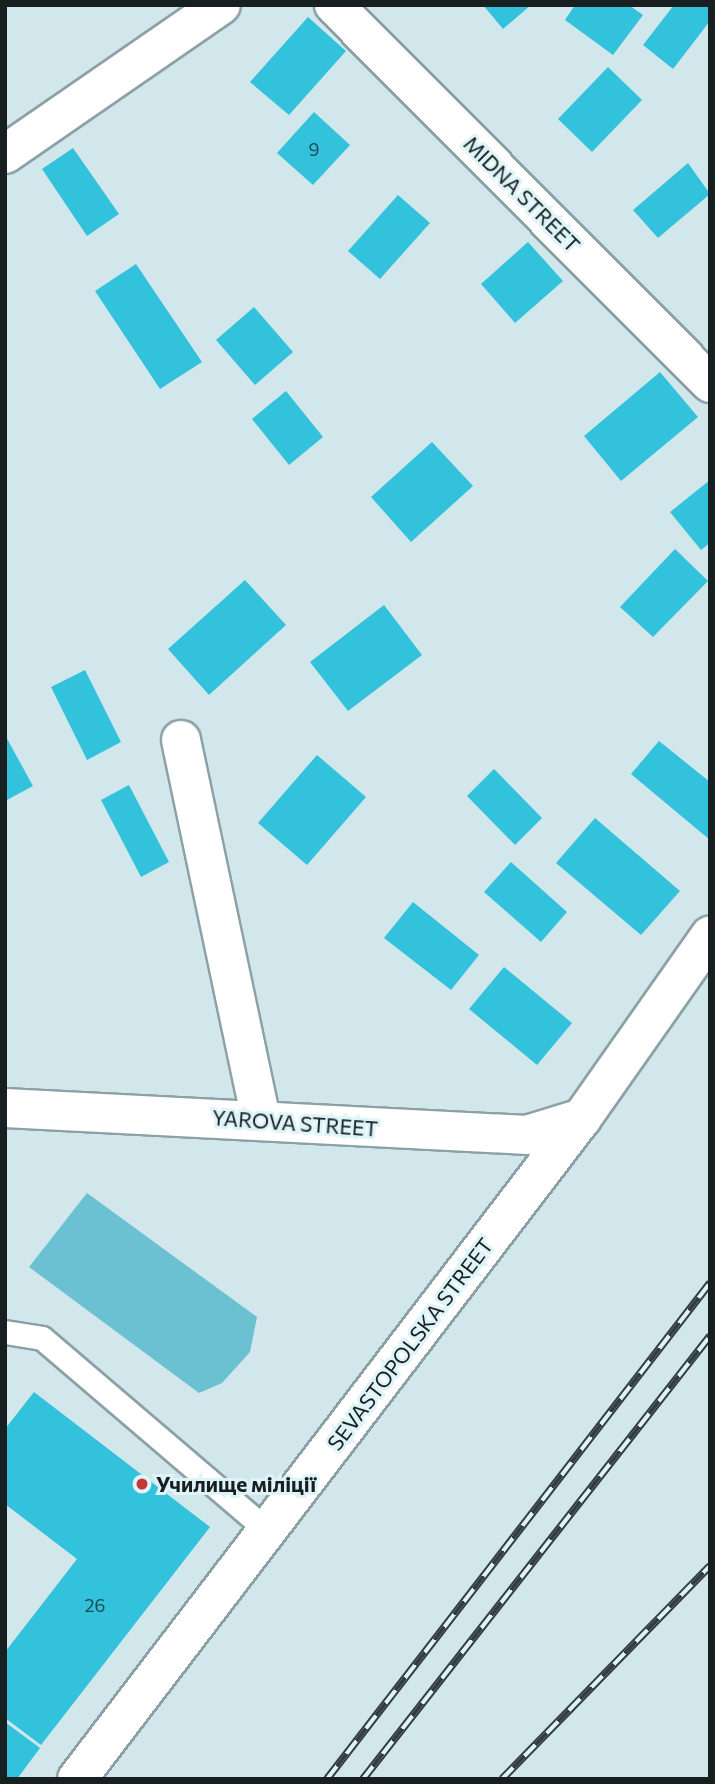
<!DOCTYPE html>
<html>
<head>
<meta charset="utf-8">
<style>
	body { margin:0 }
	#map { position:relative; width:715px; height:1784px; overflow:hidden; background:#d1e7ec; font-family:Commissioner,sans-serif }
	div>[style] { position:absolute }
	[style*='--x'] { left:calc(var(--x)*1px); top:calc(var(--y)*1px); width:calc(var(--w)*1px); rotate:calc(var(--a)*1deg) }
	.green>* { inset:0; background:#6bc1d2 }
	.building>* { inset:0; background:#33c2db }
	.roads { filter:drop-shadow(2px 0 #8ca1a6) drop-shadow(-2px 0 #8ca1a6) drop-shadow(0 2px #8ca1a6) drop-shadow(0 -2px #8ca1a6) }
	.lane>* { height:23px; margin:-11.5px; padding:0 11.5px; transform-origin:11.5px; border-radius:11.5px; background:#fff }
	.street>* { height:38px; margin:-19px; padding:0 19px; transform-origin:19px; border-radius:19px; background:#fff }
	.secondary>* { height:38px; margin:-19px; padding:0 19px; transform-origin:19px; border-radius:19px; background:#fff }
	.rail>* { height:8px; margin-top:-4px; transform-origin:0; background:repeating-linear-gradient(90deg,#def4f9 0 16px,#343e41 0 32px); box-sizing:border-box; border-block:2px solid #343e41 }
	.dots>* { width:19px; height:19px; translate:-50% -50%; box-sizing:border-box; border:4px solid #def4f9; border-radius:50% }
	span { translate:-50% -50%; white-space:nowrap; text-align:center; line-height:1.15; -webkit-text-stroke:6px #def4f9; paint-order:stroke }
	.number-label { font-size:18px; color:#1e4850 }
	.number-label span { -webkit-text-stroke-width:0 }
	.street-label { font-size:21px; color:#171f21 }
	.poi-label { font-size:21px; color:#171f21; font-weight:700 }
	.left { translate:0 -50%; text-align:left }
	.frame { position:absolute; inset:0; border:7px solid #171f21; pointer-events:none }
</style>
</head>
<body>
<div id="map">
	<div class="green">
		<i style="clip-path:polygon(87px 1193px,257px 1317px,250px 1352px,222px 1383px,199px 1393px,29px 1267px)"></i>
	</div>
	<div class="building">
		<i style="clip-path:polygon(483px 5px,531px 5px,503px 29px)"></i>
		<i style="clip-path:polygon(575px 5px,629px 5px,643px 15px,613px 55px,565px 20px)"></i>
		<i style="clip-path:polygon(674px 5px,709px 5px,710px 21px,673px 69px,643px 45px)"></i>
		<i style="clip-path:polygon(308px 17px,346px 51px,289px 115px,250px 82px)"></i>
		<i style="clip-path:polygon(608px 67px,642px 100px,592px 152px,558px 119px)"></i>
		<i style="clip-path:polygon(314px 112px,350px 145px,313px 185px,277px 153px)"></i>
		<i style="clip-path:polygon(73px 148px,119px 214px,87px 236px,42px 169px)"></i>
		<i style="clip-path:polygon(688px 163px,710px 194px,658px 238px,633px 210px)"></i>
		<i style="clip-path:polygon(398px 195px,430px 223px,380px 279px,348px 251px)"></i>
		<i style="clip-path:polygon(528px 242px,563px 281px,515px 323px,481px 284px)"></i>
		<i style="clip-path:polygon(136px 264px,202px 362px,160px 389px,95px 291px)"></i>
		<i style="clip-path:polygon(254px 307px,293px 352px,255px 385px,216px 340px)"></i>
		<i style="clip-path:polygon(660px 372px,698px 417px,621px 481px,584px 436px)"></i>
		<i style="clip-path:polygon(286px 391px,323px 437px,289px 465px,252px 419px)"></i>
		<i style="clip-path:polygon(432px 442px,473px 486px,411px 542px,371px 497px)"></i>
		<i style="clip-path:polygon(710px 480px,710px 543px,701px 550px,670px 512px)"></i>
		<i style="clip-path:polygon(675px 549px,708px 581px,653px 637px,620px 607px)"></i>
		<i style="clip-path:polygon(245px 580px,286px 625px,209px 695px,168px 649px)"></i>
		<i style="clip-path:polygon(384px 605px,422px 655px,348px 711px,310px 662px)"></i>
		<i style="clip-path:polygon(85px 670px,121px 742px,87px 760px,51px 687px)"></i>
		<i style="clip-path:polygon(5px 735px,33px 786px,5px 801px)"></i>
		<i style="clip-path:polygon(659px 741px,710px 782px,710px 840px,631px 774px)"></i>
		<i style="clip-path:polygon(317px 755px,366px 797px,307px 865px,258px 823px)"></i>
		<i style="clip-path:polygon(494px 769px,542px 818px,515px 845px,467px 796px)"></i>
		<i style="clip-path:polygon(129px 785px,169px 862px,141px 877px,101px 800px)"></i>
		<i style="clip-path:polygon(595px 818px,680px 891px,641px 935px,556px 863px)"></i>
		<i style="clip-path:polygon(511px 862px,567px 912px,541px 942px,484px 892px)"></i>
		<i style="clip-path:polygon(413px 902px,479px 955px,451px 990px,384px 938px)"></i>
		<i style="clip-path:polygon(504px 967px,572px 1023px,537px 1065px,469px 1009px)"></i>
		<i style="clip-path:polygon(34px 1392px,210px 1527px,41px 1745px,5px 1718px,5px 1652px,77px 1559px,5px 1504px,5px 1429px)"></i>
		<i style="clip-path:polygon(5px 1722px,40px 1748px,17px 1779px,5px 1779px)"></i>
	</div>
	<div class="roads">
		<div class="lane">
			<i style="--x:5;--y:1332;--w:37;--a:9"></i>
			<i style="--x:42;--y:1338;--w:296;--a:40.5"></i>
		</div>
		<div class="street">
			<i style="--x:334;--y:5;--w:533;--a:45.15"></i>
			<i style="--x:5;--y:154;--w:262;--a:-34.6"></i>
			<i style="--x:181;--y:740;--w:387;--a:78.1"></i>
			<i style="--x:77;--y:1779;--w:832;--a:-52.62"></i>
		</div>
		<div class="secondary">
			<i style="--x:5;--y:1108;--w:523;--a:2.96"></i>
			<i style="--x:527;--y:1135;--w:58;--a:-17.2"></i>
			<i style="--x:582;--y:1118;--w:223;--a:-54.9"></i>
		</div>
	</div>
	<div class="rail">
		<i style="--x:327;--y:1779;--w:627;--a:-52.33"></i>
		<i style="--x:363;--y:1779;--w:563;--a:-51.93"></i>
		<i style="--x:502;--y:1779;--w:298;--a:-45.7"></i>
	</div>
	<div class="dots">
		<i style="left:142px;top:1484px;background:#c53734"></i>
	</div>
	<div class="number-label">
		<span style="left:314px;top:149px">9</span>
		<span style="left:95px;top:1605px">26</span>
	</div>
	<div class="street-label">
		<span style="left:522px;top:194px;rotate:45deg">MIDNA STREET</span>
		<span style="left:295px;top:1123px;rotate:4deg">YAROVA STREET</span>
		<span style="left:410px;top:1344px;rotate:-53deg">SEVASTOPOLSKA STREET</span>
	</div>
	<div class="poi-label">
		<span class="left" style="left:156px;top:1484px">Училище міліції</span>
	</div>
	<div class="frame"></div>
</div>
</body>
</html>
